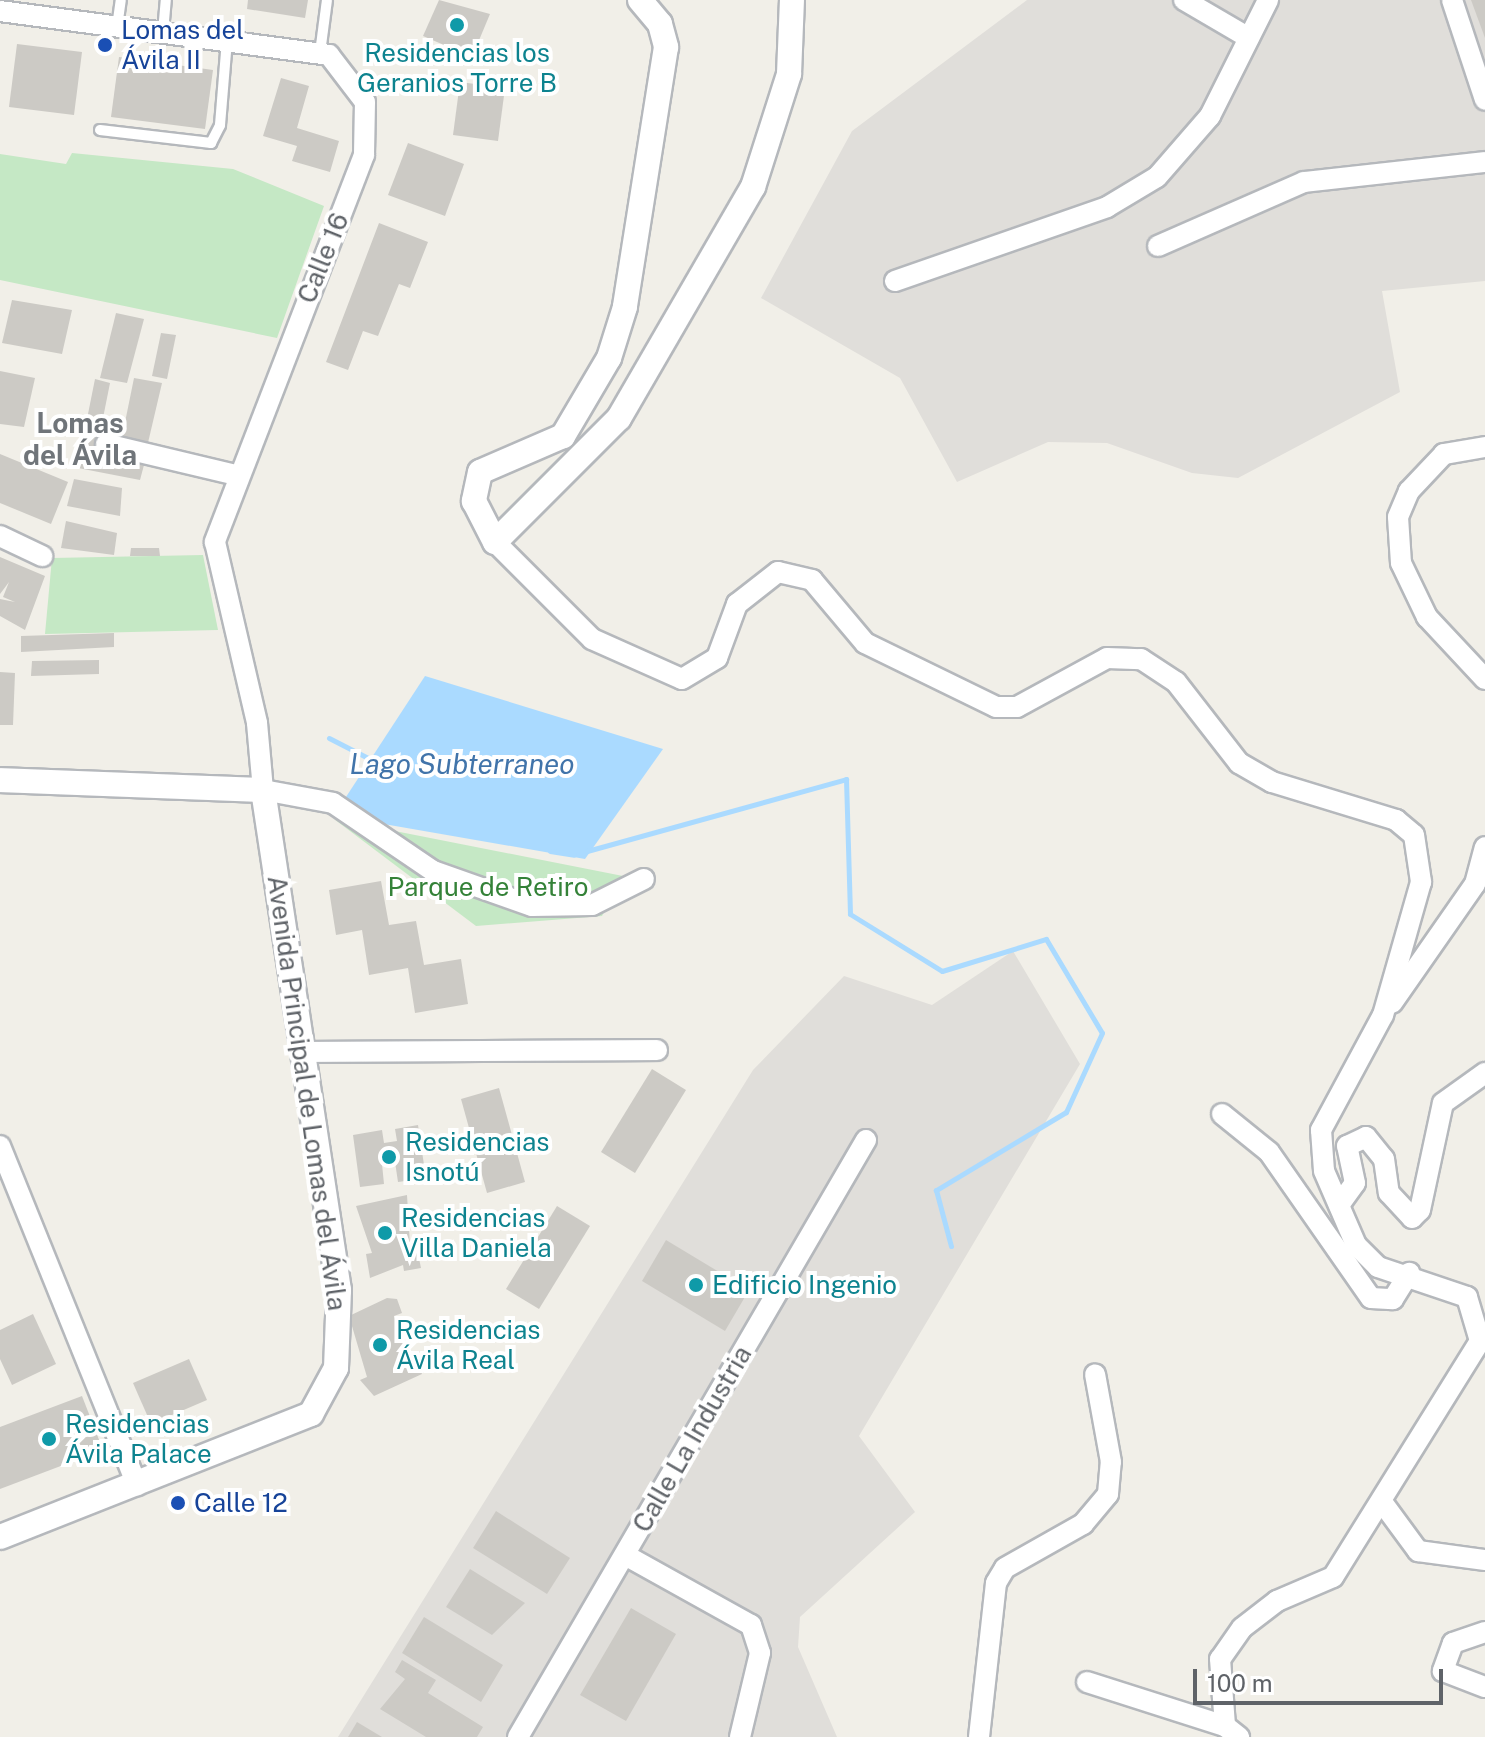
<!DOCTYPE html>
<html>
<head>
<meta charset="utf-8">
<style>
	body { margin:0 }
	#map { position:relative; width:1485px; height:1737px; overflow:hidden; background:#f1efe8; font-family:"Public Sans",sans-serif }
	div>[style] { position:absolute }
	[style*='--x'] { left:calc(var(--x)*1px); top:calc(var(--y)*1px); width:calc(var(--w)*1px); rotate:calc(var(--a)*1deg) }
	.industrial>* { inset:0; background:#e0deda }
	.green>* { inset:0; background:#c5e8c5 }
	.water>* { inset:0; background:#aadaff }
	.stream>* { height:5px; margin:-2.5px; padding:0 2.5px; transform-origin:2.5px; border-radius:2.5px; background:#aadaff }
	.building>* { inset:0; background:#cccac5 }
	.roads { filter:drop-shadow(2px 0 #b5b8bc) drop-shadow(-2px 0 #b5b8bc) drop-shadow(0 2px #b5b8bc) drop-shadow(0 -2px #b5b8bc) }
	.service>* { height:10px; margin:-5px; padding:0 5px; transform-origin:5px; border-radius:5px; background:#fff }
	.minor>* { height:20px; margin:-10px; padding:0 10px; transform-origin:10px; border-radius:10px; background:#fff }
	.tertiary>* { height:24px; margin:-12px; padding:0 12px; transform-origin:12px; border-radius:12px; background:#fff }
	.dots>* { width:22px; height:22px; translate:-50% -50%; box-sizing:border-box; border:4px solid #fff; border-radius:50% }
	span { translate:-50% -50%; white-space:nowrap; text-align:center; line-height:1.15; -webkit-text-stroke:8px #fff; paint-order:stroke }
	.transit-label { font-size:26px; color:#164399 }
	.left { translate:0 -50%; text-align:left }
	.culture-label { font-size:26px; color:#0d838f }
	.street-label { font-size:26px; color:#5f6368 }
	.park-label { font-size:26px; color:#348238 }
	.neighbourhood-label { font-size:28px; color:#70757a; font-weight:700 }
	.water-label { font-size:28px; color:#4174aa; font-style:italic }
	.scale { position:absolute; left:1193px; top:1669px; width:250px; height:36px; box-sizing:border-box; border:4px solid #5f6368; border-top:0; padding-left:10px; font-size:24px; line-height:28px; white-space:nowrap; color:#5f6368; -webkit-text-stroke:6px #fff; paint-order:stroke }
</style>
</head>
<body>
<div id="map">
	<div class="industrial">
		<i style="clip-path:polygon(1027px 0,1485px 0,1485px 281px,1382px 291px,1400px 392px,1238px 478px,1192px 473px,1107px 443px,1048px 442px,957px 482px,900px 378px,761px 298px,852px 131px)"></i>
		<i style="clip-path:polygon(1013px 951px,1080px 1064px,859px 1436px,915px 1512px,800px 1617px,798px 1647px,837px 1737px,338px 1737px,753px 1070px,844px 976px,932px 1005px)"></i>
	</div>
	<div class="green">
		<i style="clip-path:polygon(72px 153px,233px 169px,324px 206px,277px 338px,0 280px,0 154px,66px 164px)"></i>
		<i style="clip-path:polygon(203px 555px,218px 630px,45px 634px,52px 558px)"></i>
		<i style="clip-path:polygon(334px 819px,623px 876px,602px 916px,476px 926px)"></i>
	</div>
	<div class="water">
		<i style="clip-path:polygon(425px 676px,663px 749px,585px 859px,378px 823px,344px 800px)"></i>
	</div>
	<div class="stream">
		<i style="--x:329;--y:738;--w:51;--a:27.1"></i>
		<i style="--x:550;--y:851;--w:24;--a:9"></i>
		<i style="--x:587;--y:851;--w:269;--a:-15.5"></i>
		<i style="--x:846;--y:779;--w:135;--a:88.3"></i>
		<i style="--x:850;--y:914;--w:108;--a:31.8"></i>
		<i style="--x:942;--y:971;--w:109;--a:-17.1"></i>
		<i style="--x:1046;--y:939;--w:109;--a:59.2"></i>
		<i style="--x:1102;--y:1033;--w:87;--a:114.5"></i>
		<i style="--x:1066;--y:1112;--w:152;--a:149"></i>
		<i style="--x:936;--y:1190;--w:58;--a:75"></i>
	</div>
	<div class="building">
		<i style="clip-path:polygon(248px 0,308px 0,305px 18px,247px 9px)"></i>
		<i style="clip-path:polygon(439px 0,490px 14px,472px 57px,423px 36px)"></i>
		<i style="clip-path:polygon(1471px 0,1485px 0,1485px 38px)"></i>
		<i style="clip-path:polygon(17px 44px,82px 52px,74px 115px,9px 107px)"></i>
		<i style="clip-path:polygon(119px 57px,213px 70px,205px 129px,111px 117px)"></i>
		<i style="clip-path:polygon(281px 78px,309px 86px,297px 128px,339px 141px,330px 172px,292px 161px,297px 146px,263px 136px)"></i>
		<i style="clip-path:polygon(460px 82px,505px 88px,498px 141px,453px 135px)"></i>
		<i style="clip-path:polygon(408px 143px,464px 164px,445px 216px,388px 195px)"></i>
		<i style="clip-path:polygon(379px 223px,428px 242px,410px 288px,399px 284px,378px 336px,363px 331px,348px 370px,326px 362px)"></i>
		<i style="clip-path:polygon(12px 300px,72px 310px,62px 354px,2px 343px)"></i>
		<i style="clip-path:polygon(116px 313px,144px 319px,127px 383px,100px 378px)"></i>
		<i style="clip-path:polygon(161px 333px,176px 335px,167px 379px,152px 376px)"></i>
		<i style="clip-path:polygon(0 371px,35px 378px,24px 427px,0 424px)"></i>
		<i style="clip-path:polygon(134px 378px,162px 383px,147px 447px,121px 442px)"></i>
		<i style="clip-path:polygon(95px 379px,110px 383px,96px 453px,81px 449px)"></i>
		<i style="clip-path:polygon(80px 453px,144px 465px,140px 480px,78px 468px)"></i>
		<i style="clip-path:polygon(0 454px,68px 482px,51px 524px,0 503px)"></i>
		<i style="clip-path:polygon(74px 479px,122px 488px,120px 516px,67px 506px)"></i>
		<i style="clip-path:polygon(66px 521px,117px 533px,114px 555px,61px 548px)"></i>
		<i style="clip-path:polygon(131px 548px,159px 548px,160px 556px,130px 556px)"></i>
		<i style="clip-path:polygon(0 557px,45px 576px,25px 630px,0 616px,0 599px,15px 602px,3px 597px,9px 582px,0 594px)"></i>
		<i style="clip-path:polygon(114px 633px,114px 647px,21px 652px,21px 636px)"></i>
		<i style="clip-path:polygon(99px 660px,99px 674px,31px 676px,32px 661px)"></i>
		<i style="clip-path:polygon(0 672px,15px 673px,13px 725px,0 725px)"></i>
		<i style="clip-path:polygon(381px 881px,389px 925px,416px 921px,424px 965px,461px 959px,468px 1004px,415px 1013px,408px 968px,369px 975px,362px 930px,336px 935px,329px 890px)"></i>
		<i style="clip-path:polygon(652px 1069px,686px 1090px,635px 1173px,601px 1152px)"></i>
		<i style="clip-path:polygon(499px 1088px,525px 1182px,487px 1193px,461px 1099px)"></i>
		<i style="clip-path:polygon(418px 1125px,426px 1178px,398px 1182px,395px 1162px,382px 1164px,384px 1184px,360px 1187px,353px 1135px,382px 1130px,384px 1143px,397px 1141px,395px 1129px)"></i>
		<i style="clip-path:polygon(407px 1195px,410px 1245px,416px 1244px,421px 1268px,404px 1271px,403px 1265px,370px 1278px,366px 1254px,372px 1253px,356px 1206px)"></i>
		<i style="clip-path:polygon(557px 1206px,590px 1226px,539px 1309px,506px 1289px)"></i>
		<i style="clip-path:polygon(666px 1240px,749px 1290px,725px 1331px,642px 1281px)"></i>
		<i style="clip-path:polygon(387px 1298px,397px 1299px,402px 1313px,394px 1316px,409px 1363px,417px 1361px,422px 1374px,374px 1396px,360px 1380px,367px 1377px,349px 1316px)"></i>
		<i style="clip-path:polygon(33px 1314px,56px 1364px,12px 1385px,0 1359px,0 1330px)"></i>
		<i style="clip-path:polygon(189px 1359px,207px 1400px,151px 1424px,133px 1383px)"></i>
		<i style="clip-path:polygon(82px 1396px,103px 1450px,0 1489px,0 1427px)"></i>
		<i style="clip-path:polygon(496px 1511px,570px 1558px,547px 1594px,473px 1548px)"></i>
		<i style="clip-path:polygon(470px 1569px,525px 1603px,492px 1635px,446px 1607px)"></i>
		<i style="clip-path:polygon(631px 1608px,676px 1634px,626px 1721px,580px 1695px)"></i>
		<i style="clip-path:polygon(424px 1617px,503px 1665px,481px 1702px,402px 1653px)"></i>
		<i style="clip-path:polygon(402px 1660px,436px 1680px,428px 1693px,483px 1727px,477px 1737px,426px 1737px,380px 1709px,405px 1679px,395px 1672px)"></i>
		<i style="clip-path:polygon(357px 1722px,382px 1737px,348px 1737px)"></i>
	</div>
	<div class="roads">
		<div class="service">
			<i style="--x:117;--y:27;--w:27;--a:-82"></i>
			<i style="--x:163;--y:32;--w:32;--a:-85"></i>
			<i style="--x:320;--y:53;--w:53;--a:-82.5"></i>
			<i style="--x:100;--y:130;--w:112;--a:6.7"></i>
			<i style="--x:211;--y:143;--w:20;--a:-63"></i>
			<i style="--x:220;--y:125;--w:85;--a:-85.3"></i>
		</div>
		<div class="minor">
			<i style="--x:1184;--y:0;--w:75;--a:30.3"></i>
			<i style="--x:1452;--y:0;--w:105;--a:71.7"></i>
			<i style="--x:0;--y:11;--w:332;--a:7.6"></i>
			<i style="--x:329;--y:55;--w:59;--a:52.5"></i>
			<i style="--x:365;--y:102;--w:53;--a:91.1"></i>
			<i style="--x:364;--y:155;--w:415;--a:111.1"></i>
			<i style="--x:215;--y:542;--w:186;--a:76.9"></i>
			<i style="--x:257;--y:723;--w:67;--a:84.9"></i>
			<i style="--x:263;--y:790;--w:71;--a:10.5"></i>
			<i style="--x:333;--y:803;--w:121;--a:34.2"></i>
			<i style="--x:433;--y:871;--w:105;--a:19.5"></i>
			<i style="--x:532;--y:906;--w:60;--a:-1"></i>
			<i style="--x:592;--y:905;--w:58;--a:-26.6"></i>
			<i style="--x:1158;--y:246;--w:159;--a:-23.7"></i>
			<i style="--x:1304;--y:182;--w:182;--a:-6.3"></i>
			<i style="--x:895;--y:281;--w:225;--a:-19.2"></i>
			<i style="--x:1107;--y:207;--w:58;--a:-31"></i>
			<i style="--x:1157;--y:177;--w:81;--a:-49"></i>
			<i style="--x:1210;--y:116;--w:130;--a:-63.4"></i>
			<i style="--x:106;--y:444;--w:134;--a:13.4"></i>
			<i style="--x:1485;--y:447;--w:42;--a:170.3"></i>
			<i style="--x:1444;--y:454;--w:51;--a:133.4"></i>
			<i style="--x:1409;--y:491;--w:28;--a:113"></i>
			<i style="--x:1398;--y:517;--w:46;--a:86.3"></i>
			<i style="--x:1401;--y:563;--w:60;--a:64.3"></i>
			<i style="--x:1427;--y:617;--w:85;--a:46.9"></i>
			<i style="--x:0;--y:536;--w:47;--a:25.5"></i>
			<i style="--x:495;--y:542;--w:137;--a:45"></i>
			<i style="--x:592;--y:639;--w:98;--a:24"></i>
			<i style="--x:682;--y:679;--w:41;--a:-31"></i>
			<i style="--x:717;--y:658;--w:58;--a:-69.7"></i>
			<i style="--x:737;--y:604;--w:52;--a:-38"></i>
			<i style="--x:778;--y:572;--w:35;--a:13"></i>
			<i style="--x:812;--y:580;--w:82;--a:49.9"></i>
			<i style="--x:865;--y:643;--w:146;--a:26"></i>
			<i style="--x:996;--y:707;--w:21;--a:0"></i>
			<i style="--x:1017;--y:707;--w:102;--a:-28.6"></i>
			<i style="--x:1107;--y:658;--w:34;--a:2"></i>
			<i style="--x:1141;--y:659;--w:42;--a:33.3"></i>
			<i style="--x:1176;--y:682;--w:103;--a:52.1"></i>
			<i style="--x:1239;--y:763;--w:38;--a:30"></i>
			<i style="--x:1272;--y:782;--w:130;--a:17"></i>
			<i style="--x:1396;--y:820;--w:23;--a:40"></i>
			<i style="--x:1414;--y:835;--w:48;--a:81.5"></i>
			<i style="--x:1421;--y:882;--w:138;--a:105.9"></i>
			<i style="--x:1383;--y:1015;--w:131;--a:118.3"></i>
			<i style="--x:1321;--y:1130;--w:41;--a:85.8"></i>
			<i style="--x:1324;--y:1171;--w:81;--a:66.6"></i>
			<i style="--x:1356;--y:1245;--w:31;--a:45"></i>
			<i style="--x:1378;--y:1267;--w:94;--a:18.6"></i>
			<i style="--x:1467;--y:1297;--w:46;--a:73.5"></i>
			<i style="--x:1480;--y:1341;--w:278;--a:121.9"></i>
			<i style="--x:1333;--y:1577;--w:61;--a:156.8"></i>
			<i style="--x:1277;--y:1601;--w:44;--a:142.4"></i>
			<i style="--x:1242;--y:1628;--w:38;--a:125"></i>
			<i style="--x:1220;--y:1659;--w:67;--a:85.7"></i>
			<i style="--x:1225;--y:1726;--w:18;--a:38"></i>
			<i style="--x:1392;--y:1003;--w:145;--a:-55.1"></i>
			<i style="--x:1475;--y:884;--w:38;--a:-75"></i>
			<i style="--x:307;--y:1052;--w:350;--a:-0.3"></i>
			<i style="--x:1222;--y:1114;--w:60;--a:39"></i>
			<i style="--x:1269;--y:1152;--w:178;--a:55.1"></i>
			<i style="--x:1371;--y:1298;--w:22;--a:3"></i>
			<i style="--x:1393;--y:1299;--w:31;--a:-58"></i>
			<i style="--x:0;--y:1146;--w:366;--a:68"></i>
			<i style="--x:1339;--y:1205;--w:27;--a:-54"></i>
			<i style="--x:1355;--y:1183;--w:38;--a:-102"></i>
			<i style="--x:1347;--y:1146;--w:21;--a:-25"></i>
			<i style="--x:1366;--y:1137;--w:28;--a:51"></i>
			<i style="--x:1384;--y:1159;--w:34;--a:82"></i>
			<i style="--x:1389;--y:1193;--w:34;--a:47"></i>
			<i style="--x:1412;--y:1218;--w:11;--a:-45"></i>
			<i style="--x:1420;--y:1210;--w:109;--a:-77.9"></i>
			<i style="--x:1443;--y:1103;--w:52;--a:-35.5"></i>
			<i style="--x:1382;--y:1502;--w:61;--a:53.7"></i>
			<i style="--x:1418;--y:1551;--w:68;--a:7.7"></i>
			<i style="--x:625;--y:1555;--w:144;--a:29.1"></i>
			<i style="--x:751;--y:1625;--w:29;--a:72"></i>
			<i style="--x:760;--y:1653;--w:86;--a:103.4"></i>
			<i style="--x:1485;--y:1632;--w:34;--a:161"></i>
			<i style="--x:1453;--y:1643;--w:30;--a:110"></i>
			<i style="--x:1443;--y:1671;--w:45;--a:20.9"></i>
			<i style="--x:1087;--y:1682;--w:145;--a:17.7"></i>
			<i style="--x:518;--y:1737;--w:691;--a:-59.76"></i>
			<i style="--x:979;--y:1737;--w:155;--a:-83.7"></i>
			<i style="--x:996;--y:1583;--w:17;--a:-59"></i>
			<i style="--x:1005;--y:1568;--w:90;--a:-29.4"></i>
			<i style="--x:1083;--y:1524;--w:39;--a:-50"></i>
			<i style="--x:1108;--y:1494;--w:32;--a:-85"></i>
			<i style="--x:1111;--y:1462;--w:89;--a:-100.3"></i>
		</div>
		<div class="tertiary">
			<i style="--x:640;--y:0;--w:31;--a:50"></i>
			<i style="--x:660;--y:24;--w:24;--a:75"></i>
			<i style="--x:666;--y:47;--w:263;--a:99"></i>
			<i style="--x:625;--y:307;--w:53;--a:107.4"></i>
			<i style="--x:609;--y:358;--w:91;--a:120.5"></i>
			<i style="--x:563;--y:436;--w:90;--a:156.6"></i>
			<i style="--x:480;--y:472;--w:30;--a:102"></i>
			<i style="--x:474;--y:501;--w:46;--a:62.9"></i>
			<i style="--x:495;--y:542;--w:175;--a:-45"></i>
			<i style="--x:619;--y:418;--w:267;--a:-59.9"></i>
			<i style="--x:753;--y:187;--w:119;--a:-72.3"></i>
			<i style="--x:789;--y:74;--w:74;--a:-87.7"></i>
			<i style="--x:0;--y:780;--w:263;--a:2.2"></i>
			<i style="--x:263;--y:790;--w:506;--a:81.36"></i>
			<i style="--x:339;--y:1290;--w:78;--a:92.2"></i>
			<i style="--x:336;--y:1368;--w:52;--a:118.5"></i>
			<i style="--x:311;--y:1414;--w:334;--a:158.4"></i>
		</div>
	</div>
	<div class="dots">
		<i style="left:457px;top:25px;background:#0f9aa8"></i>
		<i style="left:105px;top:45px;background:#1a4fb4"></i>
		<i style="left:389px;top:1157px;background:#0f9aa8"></i>
		<i style="left:385px;top:1233px;background:#0f9aa8"></i>
		<i style="left:696px;top:1285px;background:#0f9aa8"></i>
		<i style="left:380px;top:1345px;background:#0f9aa8"></i>
		<i style="left:49px;top:1439px;background:#0f9aa8"></i>
		<i style="left:178px;top:1503px;background:#1a4fb4"></i>
	</div>
	<div class="transit-label">
		<span class="left" style="left:121px;top:45px">Lomas del<br>Ávila II</span>
		<span class="left" style="left:194px;top:1503px">Calle 12</span>
	</div>
	<div class="culture-label">
		<span style="left:457px;top:68px">Residencias los<br>Geranios Torre B</span>
		<span class="left" style="left:405px;top:1157px">Residencias<br>Isnotú</span>
		<span class="left" style="left:401px;top:1233px">Residencias<br>Villa Daniela</span>
		<span class="left" style="left:712px;top:1285px">Edificio Ingenio</span>
		<span class="left" style="left:396px;top:1345px">Residencias<br>Ávila Real</span>
		<span class="left" style="left:65px;top:1439px">Residencias<br>Ávila Palace</span>
	</div>
	<div class="street-label">
		<span style="left:323px;top:258px;rotate:-68deg">Calle 16</span>
		<span style="left:307px;top:1093px;rotate:82deg">Avenida Principal de Lomas del Ávila</span>
		<span style="left:692px;top:1439px;rotate:-60deg">Calle La Industria</span>
	</div>
	<div class="park-label">
		<span style="left:488px;top:887px">Parque de Retiro</span>
	</div>
	<div class="neighbourhood-label">
		<span style="left:80px;top:439px">Lomas<br>del Ávila</span>
	</div>
	<div class="water-label">
		<span style="left:462px;top:764px">Lago Subterraneo</span>
	</div>
	<div class="scale">100 m</div>
</div>
</body>
</html>
